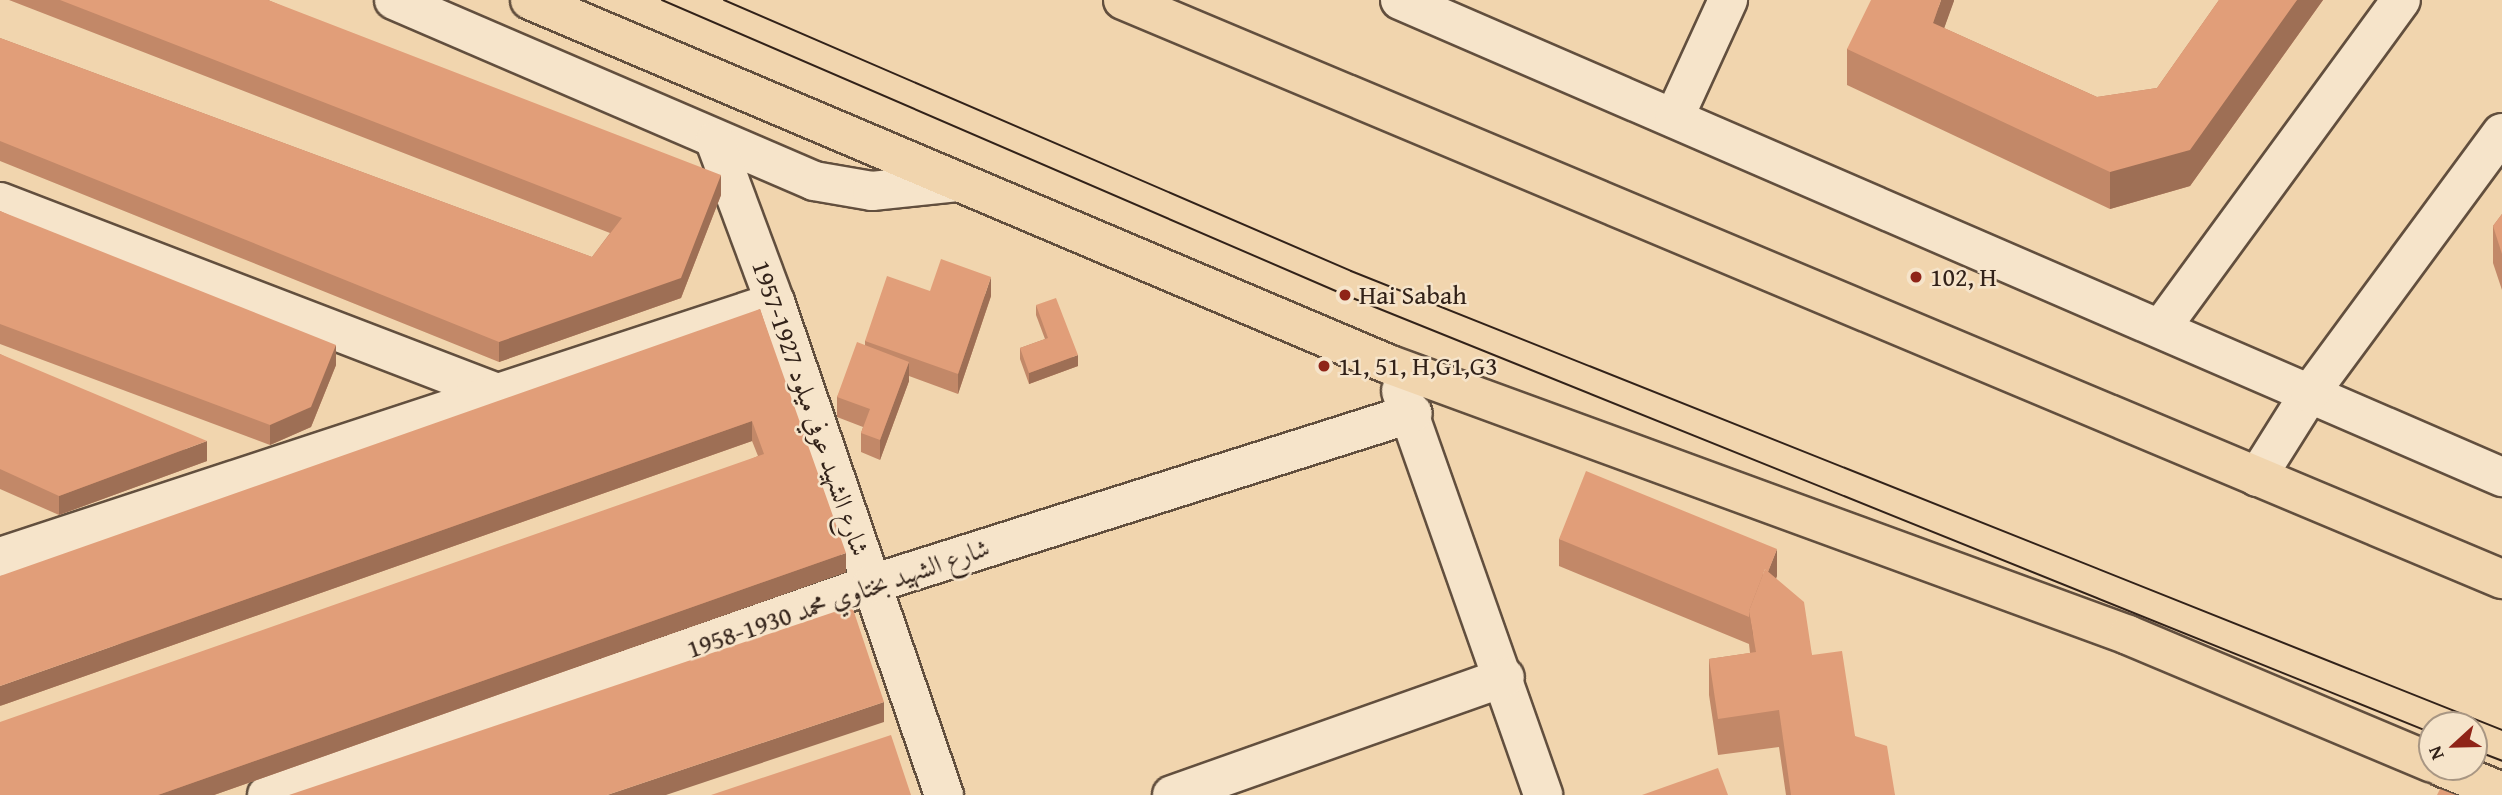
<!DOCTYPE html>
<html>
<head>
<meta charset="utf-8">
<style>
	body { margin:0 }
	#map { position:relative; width:2502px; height:795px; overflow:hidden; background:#f1d5ae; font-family:"Gentium Book Plus",Amiri,serif }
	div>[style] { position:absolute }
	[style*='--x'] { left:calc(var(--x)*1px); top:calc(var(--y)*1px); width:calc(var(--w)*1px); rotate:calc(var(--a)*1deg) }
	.roads { filter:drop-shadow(2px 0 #624f3e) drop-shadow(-2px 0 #624f3e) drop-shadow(0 2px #624f3e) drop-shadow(0 -2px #624f3e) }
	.minor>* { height:38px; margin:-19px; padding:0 19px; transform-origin:19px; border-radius:19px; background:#f6e4ca }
	.major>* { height:38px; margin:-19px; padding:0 19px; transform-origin:19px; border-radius:19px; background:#f1d5ae }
	.tram>* { height:2px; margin:-1px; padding:0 1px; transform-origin:1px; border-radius:1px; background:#322219 }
	.wall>* { inset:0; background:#c28868 }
	.shaded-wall>* { inset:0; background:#9e6f55 }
	.building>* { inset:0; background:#e19e79 }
	.dots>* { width:19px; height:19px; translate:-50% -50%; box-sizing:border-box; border:4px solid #f6e4ca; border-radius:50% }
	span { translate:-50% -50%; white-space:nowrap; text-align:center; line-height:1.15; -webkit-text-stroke:5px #f6e4ca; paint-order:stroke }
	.poi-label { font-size:26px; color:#322219 }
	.left { translate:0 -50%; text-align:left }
	.street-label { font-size:26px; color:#322219 }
	.north { position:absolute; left:2418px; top:711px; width:70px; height:70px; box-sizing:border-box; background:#f6e4ca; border:2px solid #a89683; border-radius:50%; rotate:248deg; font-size:19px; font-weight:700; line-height:28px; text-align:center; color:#322219 }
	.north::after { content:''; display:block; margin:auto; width:24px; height:32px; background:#8f2418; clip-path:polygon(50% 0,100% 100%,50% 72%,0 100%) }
</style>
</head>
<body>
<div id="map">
	<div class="roads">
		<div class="minor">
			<i style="--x:394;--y:0;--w:457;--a:23.3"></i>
			<i style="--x:814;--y:181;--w:59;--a:9.8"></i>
			<i style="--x:872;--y:191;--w:86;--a:-6"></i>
			<i style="--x:1400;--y:0;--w:1201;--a:23.41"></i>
			<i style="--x:1674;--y:118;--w:130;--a:-65.4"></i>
			<i style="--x:715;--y:141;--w:172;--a:69.6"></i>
			<i style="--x:775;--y:302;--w:521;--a:71.08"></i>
			<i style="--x:0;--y:202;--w:532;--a:21.02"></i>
			<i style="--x:2161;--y:328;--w:406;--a:-53.8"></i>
			<i style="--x:1401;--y:391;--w:428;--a:70.6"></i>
			<i style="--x:2257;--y:477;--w:99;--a:-57.8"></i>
			<i style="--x:2310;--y:393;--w:323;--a:-53.6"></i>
			<i style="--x:0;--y:557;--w:816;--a:-18.21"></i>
			<i style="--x:267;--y:795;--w:641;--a:-19.23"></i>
			<i style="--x:872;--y:584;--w:567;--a:-17.54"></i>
			<i style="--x:1172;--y:795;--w:353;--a:-19.5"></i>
		</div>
		<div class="major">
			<i style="--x:530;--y:0;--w:932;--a:22.99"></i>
			<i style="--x:1388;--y:364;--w:788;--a:20.11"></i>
			<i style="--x:2128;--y:635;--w:330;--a:22.8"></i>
			<i style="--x:1123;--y:0;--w:1496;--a:22.78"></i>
			<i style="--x:2442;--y:767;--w:65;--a:22.6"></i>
		</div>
	</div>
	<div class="tram">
		<i style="--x:662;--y:0;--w:744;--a:23.36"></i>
		<i style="--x:1345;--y:295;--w:1172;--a:21.95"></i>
		<i style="--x:724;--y:0;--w:683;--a:23.37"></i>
		<i style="--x:1351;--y:271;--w:1239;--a:21.74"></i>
		<i style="--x:2474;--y:750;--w:30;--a:21"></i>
	</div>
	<div class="wall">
		<i style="clip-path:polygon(9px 0,268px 0,721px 195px,681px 298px,499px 362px,0 161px,0 38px,592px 257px,610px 233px)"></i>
		<i style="clip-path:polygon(1954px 0,1944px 28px,2097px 97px,2157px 88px,2219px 0,2323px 0,2190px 186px,2110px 209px,1847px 85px,1847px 49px)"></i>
		<i style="clip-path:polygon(0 211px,336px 365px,311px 427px,270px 445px,0 344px)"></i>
		<i style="clip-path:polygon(2502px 214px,2502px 290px,2493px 263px,2493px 226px)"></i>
		<i style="clip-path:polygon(930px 291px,991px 296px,958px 394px,909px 376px,909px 381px,880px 460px,861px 452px,861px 433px,863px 427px,837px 417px,837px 397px,865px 345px,865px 341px)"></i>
		<i style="clip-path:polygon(1036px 305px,1078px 366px,1029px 384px,1020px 359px,1020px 348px,1045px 339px,1036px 315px)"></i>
		<i style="clip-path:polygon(760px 309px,846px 572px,214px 795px,0 795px,758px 456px,752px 441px,0 706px)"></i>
		<i style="clip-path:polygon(0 354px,207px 461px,59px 515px,0 489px)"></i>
		<i style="clip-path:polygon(1559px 539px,1777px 576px,1776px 578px,1812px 655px,1855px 736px,1895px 795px,1786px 795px,1779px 747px,1718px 755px,1709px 695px,1709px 659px,1750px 653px,1749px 644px,1559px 566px)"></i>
	</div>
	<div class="shaded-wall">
		<i style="clip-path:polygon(1941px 0,1954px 0,1954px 1px,1933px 59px,1933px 23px)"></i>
		<i style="clip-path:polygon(2297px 0,2323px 0,2190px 186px,2110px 209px,2110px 172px)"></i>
		<i style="clip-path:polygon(721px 175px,721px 195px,681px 298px,499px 362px,499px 342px)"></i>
		<i style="clip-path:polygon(991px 277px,991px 296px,958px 394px,958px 374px)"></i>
		<i style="clip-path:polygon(336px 345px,336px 365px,311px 427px,270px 445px,270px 425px)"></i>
		<i style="clip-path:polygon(1078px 355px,1078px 366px,1029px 384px,1029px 373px)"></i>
		<i style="clip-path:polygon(909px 362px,909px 381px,880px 460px,880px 440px)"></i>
		<i style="clip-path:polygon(752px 421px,752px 441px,0 706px,0 686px)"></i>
		<i style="clip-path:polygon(207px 441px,207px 461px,59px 515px,59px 496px)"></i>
		<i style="clip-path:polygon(1777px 549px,1777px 576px,1753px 635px,1750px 616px)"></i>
		<i style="clip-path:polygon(846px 553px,846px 572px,214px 795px,158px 795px)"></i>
		<i style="clip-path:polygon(884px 702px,884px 722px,666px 795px,607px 795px)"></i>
	</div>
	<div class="building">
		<i style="clip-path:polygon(60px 0,268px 0,721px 175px,681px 278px,499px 342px,0 141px,0 38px,592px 257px,622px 218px)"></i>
		<i style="clip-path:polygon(1871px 0,1941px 0,1933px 23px,2097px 97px,2157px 88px,2219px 0,2297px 0,2190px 150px,2110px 172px,1847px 49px)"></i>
		<i style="clip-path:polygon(0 211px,336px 345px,311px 407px,270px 425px,0 324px)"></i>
		<i style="clip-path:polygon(2502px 214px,2502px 254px,2493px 226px)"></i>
		<i style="clip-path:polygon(941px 259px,991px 277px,958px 374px,865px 341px,887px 276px,930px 291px)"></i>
		<i style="clip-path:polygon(1056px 298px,1078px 355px,1029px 373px,1020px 348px,1048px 338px,1036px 305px)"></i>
		<i style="clip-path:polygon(760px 309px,846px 553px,158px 795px,0 795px,0 722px,764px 454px,752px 421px,0 686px,0 576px)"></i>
		<i style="clip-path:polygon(857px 342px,909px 362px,880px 440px,861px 433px,870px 409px,837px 397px)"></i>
		<i style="clip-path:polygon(0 354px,207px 441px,59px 496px,0 469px)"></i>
		<i style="clip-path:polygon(1586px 471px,1777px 549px,1768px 572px,1765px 569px,1749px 611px,1749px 617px,1559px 539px)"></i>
		<i style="clip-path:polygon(1765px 569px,1804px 602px,1812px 655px,1842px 651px,1855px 736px,1887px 746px,1895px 795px,1791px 795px,1779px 710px,1718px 719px,1709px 659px,1756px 652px,1749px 611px)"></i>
		<i style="clip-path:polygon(852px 606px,884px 702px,607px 795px,289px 795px)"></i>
		<i style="clip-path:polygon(891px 735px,911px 795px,711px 795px)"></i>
		<i style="clip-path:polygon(1718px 768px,1728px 795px,1642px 795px)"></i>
		<i style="clip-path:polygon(2440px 789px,2456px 795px,2437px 795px)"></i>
	</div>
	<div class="dots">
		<i style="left:1916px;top:277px;background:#8f2418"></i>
		<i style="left:1345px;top:295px;background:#8f2418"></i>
		<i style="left:1324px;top:366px;background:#8f2418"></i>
	</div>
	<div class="poi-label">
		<span class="left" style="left:1930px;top:277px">102, H</span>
		<span class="left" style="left:1359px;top:295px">Hai Sabah</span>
		<span class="left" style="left:1338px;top:366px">11, 51, H,G1,G3</span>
	</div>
	<div class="street-label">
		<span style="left:811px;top:408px;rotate:71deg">شارع الشهيد عوفي ميلود 1927-1957</span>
		<span style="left:838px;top:598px;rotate:-19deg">شارع الشهيد بختاوي محمد 1930-1958</span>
	</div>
	<div class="north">N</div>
</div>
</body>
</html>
